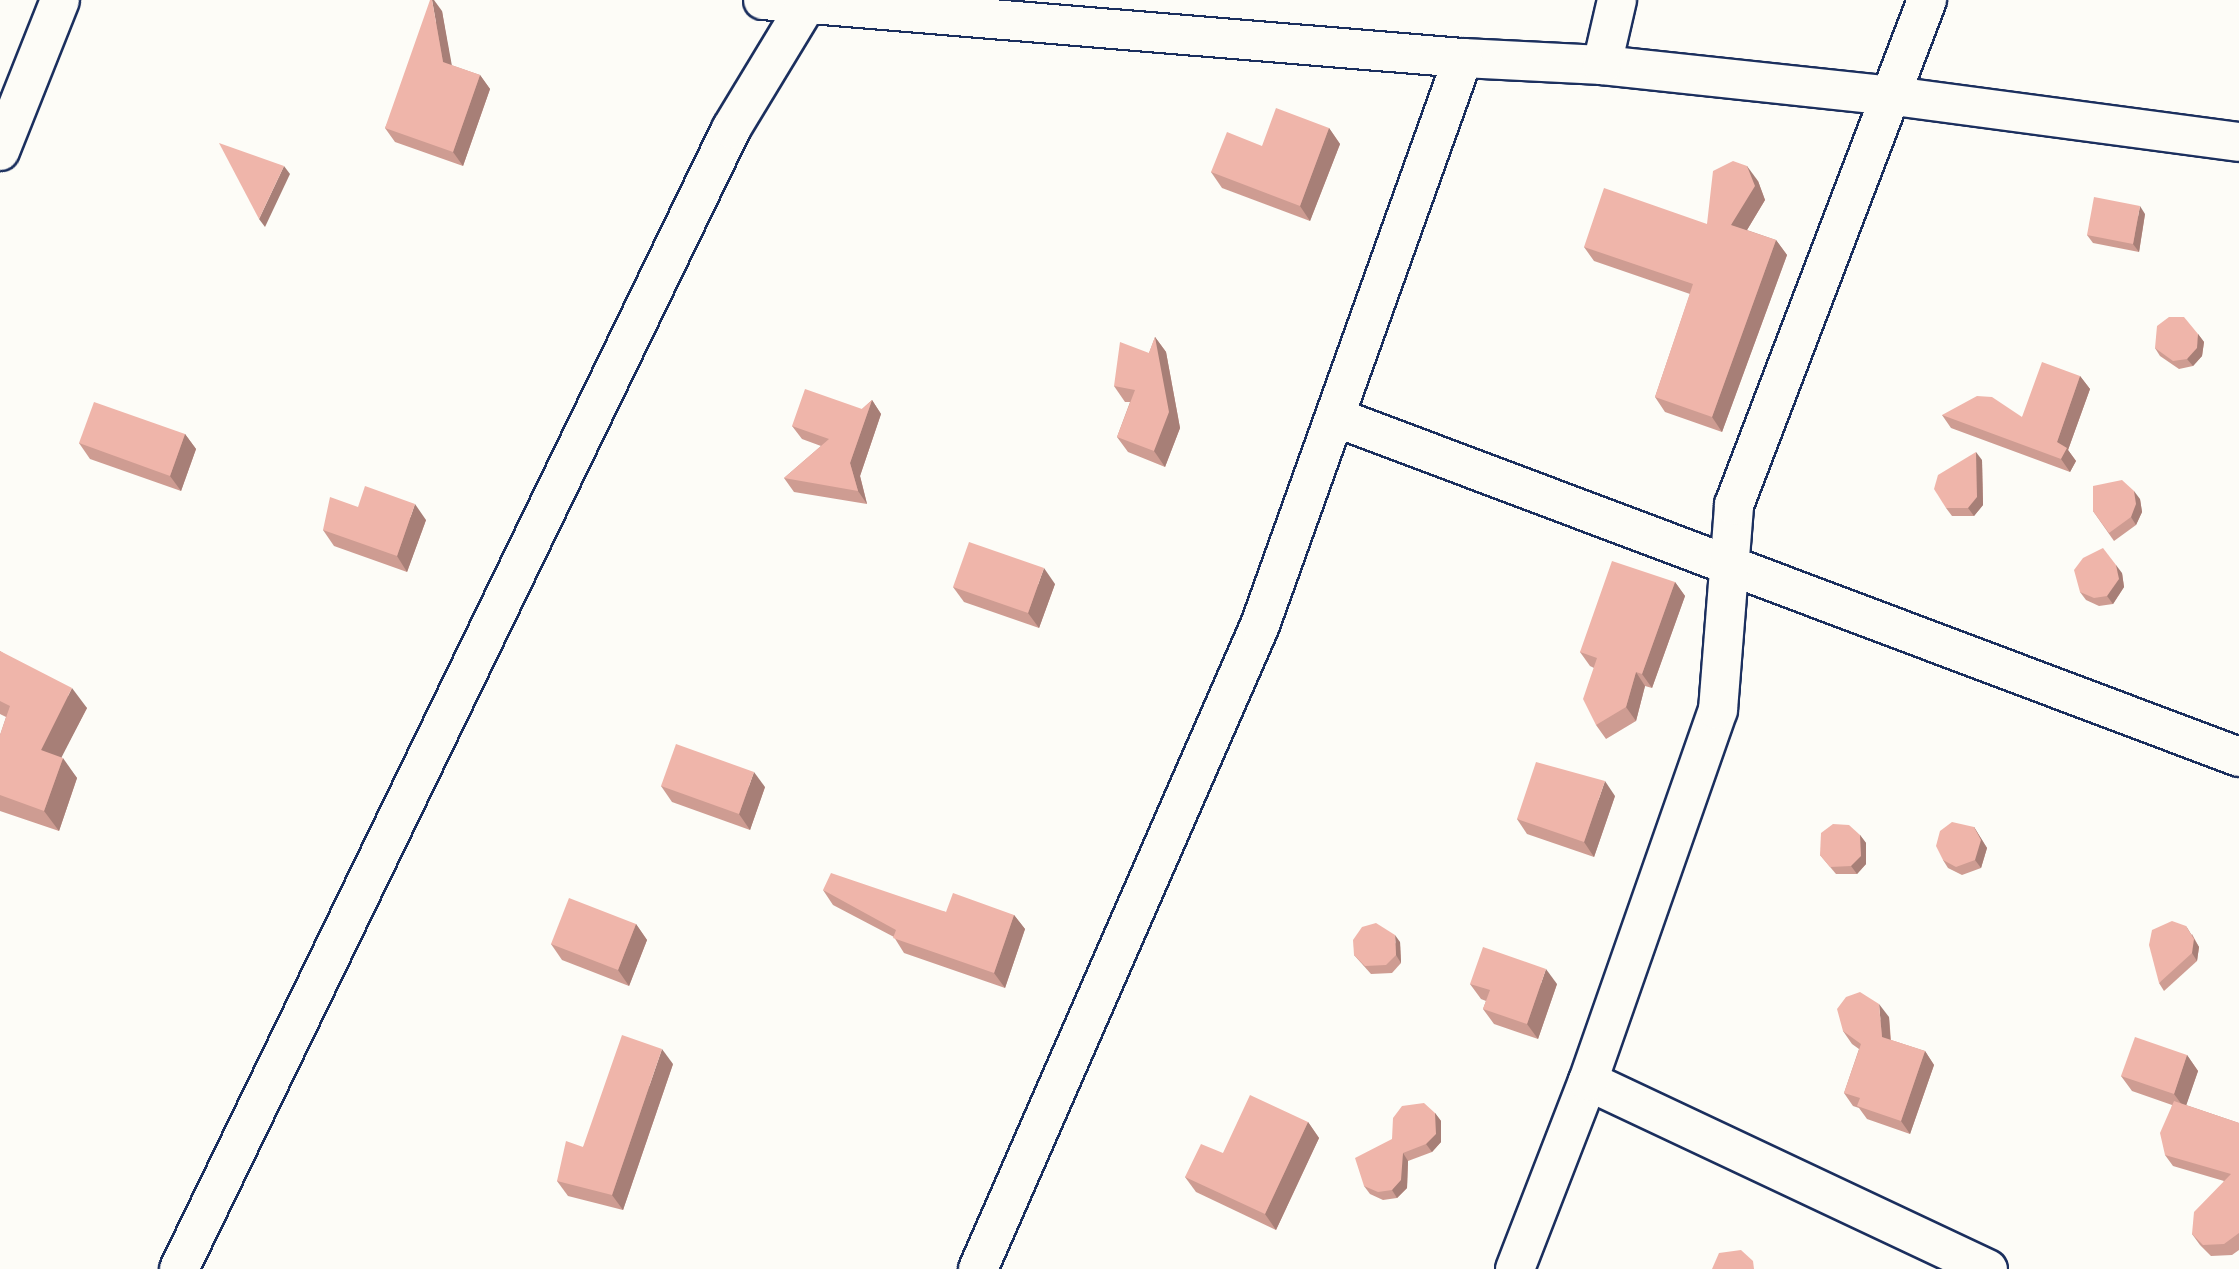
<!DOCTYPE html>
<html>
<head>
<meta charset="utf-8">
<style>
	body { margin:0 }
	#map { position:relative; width:2239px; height:1269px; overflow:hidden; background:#fdfcf7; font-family:"Balsamiq Sans",sans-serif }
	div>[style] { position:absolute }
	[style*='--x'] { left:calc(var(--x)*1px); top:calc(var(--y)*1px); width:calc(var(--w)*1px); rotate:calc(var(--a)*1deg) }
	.roads { filter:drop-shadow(2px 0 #1b2f5e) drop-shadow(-2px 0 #1b2f5e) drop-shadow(0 2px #1b2f5e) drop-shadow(0 -2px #1b2f5e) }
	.street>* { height:38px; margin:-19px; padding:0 19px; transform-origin:19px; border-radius:19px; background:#fdfcf7 }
	.wall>* { inset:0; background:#ce9c92 }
	.shaded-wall>* { inset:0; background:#a77f77 }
	.building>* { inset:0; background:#efb5aa }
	span { translate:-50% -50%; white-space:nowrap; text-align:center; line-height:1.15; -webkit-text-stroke:7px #fdfcf7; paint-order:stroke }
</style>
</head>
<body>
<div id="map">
	<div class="roads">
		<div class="street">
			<i style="--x:763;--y:0;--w:702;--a:4.74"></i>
			<i style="--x:1463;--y:58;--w:139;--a:2.9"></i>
			<i style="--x:1602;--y:65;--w:294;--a:6.1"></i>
			<i style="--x:1894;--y:96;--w:348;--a:7.6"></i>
			<i style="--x:1602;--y:65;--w:67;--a:-77"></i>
			<i style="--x:0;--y:151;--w:162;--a:-68.3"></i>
			<i style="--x:1335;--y:417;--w:966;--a:20.61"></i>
			<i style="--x:1588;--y:1081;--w:442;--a:25.2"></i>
			<i style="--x:179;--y:1269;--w:1267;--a:-64.16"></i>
			<i style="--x:731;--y:129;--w:151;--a:-58.8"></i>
			<i style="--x:978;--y:1269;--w:703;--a:-66.35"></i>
			<i style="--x:1260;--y:625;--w:602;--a:-70.3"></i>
			<i style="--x:1515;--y:1269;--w:202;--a:-68.8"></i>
			<i style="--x:1588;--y:1081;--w:393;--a:-70.7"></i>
			<i style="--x:1718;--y:710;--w:206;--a:-85.5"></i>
			<i style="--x:1734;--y:505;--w:541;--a:-69.08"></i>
		</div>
	</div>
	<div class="wall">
		<i style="clip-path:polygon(442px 11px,451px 65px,480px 75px,490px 89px,463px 166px,395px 142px,385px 128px)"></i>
		<i style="clip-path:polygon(1329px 128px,1340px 144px,1310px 221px,1222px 188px,1211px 172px,1262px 146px)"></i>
		<i style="clip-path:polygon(1758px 181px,1765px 200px,1747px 230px,1776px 240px,1787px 255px,1722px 432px,1665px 412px,1655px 397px,1690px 294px,1594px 261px,1584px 247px,1707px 224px)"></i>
		<i style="clip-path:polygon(2145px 214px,2139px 252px,2093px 243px,2087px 235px)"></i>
		<i style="clip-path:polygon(2198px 334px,2204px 342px,2202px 356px,2193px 366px,2179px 369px,2160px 356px,2155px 348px)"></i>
		<i style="clip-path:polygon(1155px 337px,1166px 352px,1180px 428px,1165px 467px,1128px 452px,1117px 437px,1130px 402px,1125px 402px,1114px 386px,1149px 353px)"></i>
		<i style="clip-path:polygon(2080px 376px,2090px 389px,2068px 450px,2076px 461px,2070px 472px,1951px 428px,1942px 415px,2022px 417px)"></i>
		<i style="clip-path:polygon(872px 400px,881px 414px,860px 476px,867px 504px,794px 492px,784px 478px,821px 446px,802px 439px,792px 426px,862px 409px)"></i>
		<i style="clip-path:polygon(185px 434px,196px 449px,181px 491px,90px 459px,79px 443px)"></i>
		<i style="clip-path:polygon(1982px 460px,1983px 505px,1974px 516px,1952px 516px,1946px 508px)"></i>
		<i style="clip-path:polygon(2140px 499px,2142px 512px,2136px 525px,2114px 541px,2093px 511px)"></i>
		<i style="clip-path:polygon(358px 507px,426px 520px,407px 572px,334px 546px,323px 530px)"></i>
		<i style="clip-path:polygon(2122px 573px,2124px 587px,2113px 604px,2099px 606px,2086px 600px,2080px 592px)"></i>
		<i style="clip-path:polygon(1675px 582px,1685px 596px,1652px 688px,1645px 686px,1636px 721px,1606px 739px,1596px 725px,1594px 668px,1590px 666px,1580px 652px)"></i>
		<i style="clip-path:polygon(1055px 584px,1039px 628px,964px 602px,953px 587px)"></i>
		<i style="clip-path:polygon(0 651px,87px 708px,61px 757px,77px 778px,59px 831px,0 811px,0 735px,6px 717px,0 714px)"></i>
		<i style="clip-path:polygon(661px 786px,765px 787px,750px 830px,672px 802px)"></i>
		<i style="clip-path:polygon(1615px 796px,1594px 857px,1527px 834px,1517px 819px)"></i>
		<i style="clip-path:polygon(1974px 827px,1987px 848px,1981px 868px,1962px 875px,1948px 868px,1943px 860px)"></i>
		<i style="clip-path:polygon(1860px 835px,1866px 843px,1866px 864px,1857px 874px,1836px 874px,1820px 855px)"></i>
		<i style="clip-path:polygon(823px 890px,946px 912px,1014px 915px,1025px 929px,1005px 988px,904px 953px,894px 937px,833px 905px)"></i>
		<i style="clip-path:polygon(636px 924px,647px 940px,629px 986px,562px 960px,551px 944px)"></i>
		<i style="clip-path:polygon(2192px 934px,2199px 947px,2197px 961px,2164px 991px,2159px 983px)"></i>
		<i style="clip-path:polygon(1400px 942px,1401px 963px,1392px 973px,1371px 974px,1354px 955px)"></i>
		<i style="clip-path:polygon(1470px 984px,1557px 984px,1538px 1039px,1494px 1024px,1483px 1009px,1486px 1001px,1481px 999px)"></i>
		<i style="clip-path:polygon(1889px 1017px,1891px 1040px,1925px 1051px,1934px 1065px,1910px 1134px,1867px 1119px,1859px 1108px,1853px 1106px,1844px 1093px,1859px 1049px,1852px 1044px,1843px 1031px)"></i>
		<i style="clip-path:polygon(2187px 1055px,2198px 1071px,2186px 1105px,2239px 1123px,2239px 1250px,2232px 1255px,2211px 1256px,2200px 1245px,2192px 1234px,2224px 1181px,2173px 1166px,2165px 1155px,2172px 1105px,2132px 1091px,2121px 1076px)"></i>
		<i style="clip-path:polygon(673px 1064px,623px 1210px,568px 1196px,557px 1181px,583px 1147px)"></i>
		<i style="clip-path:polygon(1435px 1113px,1441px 1121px,1441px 1142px,1432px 1152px,1408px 1161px,1407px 1188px,1397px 1198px,1383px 1200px,1370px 1194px,1364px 1186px)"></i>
		<i style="clip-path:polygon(1308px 1122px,1319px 1138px,1276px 1230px,1196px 1192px,1185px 1177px,1223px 1153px)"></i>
	</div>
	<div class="shaded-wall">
		<i style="clip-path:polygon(432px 0,434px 0,442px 11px,454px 77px,443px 62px)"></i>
		<i style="clip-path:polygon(480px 75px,490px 89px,463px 166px,453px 152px)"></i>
		<i style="clip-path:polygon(1329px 128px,1340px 144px,1310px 221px,1300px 206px)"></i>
		<i style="clip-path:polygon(284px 166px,290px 174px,265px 227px,259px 219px)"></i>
		<i style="clip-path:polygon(1747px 166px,1758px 181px,1765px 200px,1741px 240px,1731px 225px)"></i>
		<i style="clip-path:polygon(2140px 206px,2145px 214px,2139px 252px,2133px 244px)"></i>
		<i style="clip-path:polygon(1776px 240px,1787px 255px,1722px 432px,1712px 417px)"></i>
		<i style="clip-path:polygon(2198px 334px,2204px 342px,2202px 356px,2193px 366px,2187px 359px)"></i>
		<i style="clip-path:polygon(1155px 337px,1166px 352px,1180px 428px,1165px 467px,1154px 451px)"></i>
		<i style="clip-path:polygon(2080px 376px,2090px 389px,2068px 450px,2076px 461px,2070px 472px,2061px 459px,2057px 442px)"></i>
		<i style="clip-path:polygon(872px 400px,881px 414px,860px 476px,867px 504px,858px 491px,850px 463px)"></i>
		<i style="clip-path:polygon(185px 434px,196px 449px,181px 491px,170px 476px)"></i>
		<i style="clip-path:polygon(1976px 452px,1982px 460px,1983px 505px,1974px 516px,1968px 508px)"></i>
		<i style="clip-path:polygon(2134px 491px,2140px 499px,2142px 512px,2136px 525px,2131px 517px)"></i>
		<i style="clip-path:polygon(415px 504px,426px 520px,407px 572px,397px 556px)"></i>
		<i style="clip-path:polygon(2116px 565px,2122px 573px,2124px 587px,2113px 604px,2107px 596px)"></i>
		<i style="clip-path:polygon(1044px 568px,1055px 584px,1039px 628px,1028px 613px)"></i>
		<i style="clip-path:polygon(1675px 582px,1685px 596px,1652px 688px,1642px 674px)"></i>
		<i style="clip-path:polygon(1636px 672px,1645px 686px,1636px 721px,1626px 707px)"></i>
		<i style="clip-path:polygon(72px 688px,87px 708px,55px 770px,41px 750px)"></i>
		<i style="clip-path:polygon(63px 758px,77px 778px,59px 831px,44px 811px)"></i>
		<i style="clip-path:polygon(754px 772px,765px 787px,750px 830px,739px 814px)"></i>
		<i style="clip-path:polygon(1605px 781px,1615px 796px,1594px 857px,1584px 842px)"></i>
		<i style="clip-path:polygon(1974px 827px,1987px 848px,1981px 868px,1975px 860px)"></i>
		<i style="clip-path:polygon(1860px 835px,1866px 843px,1866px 864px,1857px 874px,1851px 866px)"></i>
		<i style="clip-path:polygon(1014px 915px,1025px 929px,1005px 988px,994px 973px)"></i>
		<i style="clip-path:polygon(636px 924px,647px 940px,629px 986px,618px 970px)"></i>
		<i style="clip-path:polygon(2186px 926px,2199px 947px,2197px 961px,2192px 953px)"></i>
		<i style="clip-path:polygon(1395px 935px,1400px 942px,1401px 963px,1396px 955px)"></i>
		<i style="clip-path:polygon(1546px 969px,1557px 984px,1538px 1039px,1527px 1024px)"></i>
		<i style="clip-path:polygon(1879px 1004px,1889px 1017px,1891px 1050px,1882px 1037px)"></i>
		<i style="clip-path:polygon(662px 1049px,673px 1064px,623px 1210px,612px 1195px)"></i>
		<i style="clip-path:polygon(1925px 1051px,1934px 1065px,1910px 1134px,1901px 1121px)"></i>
		<i style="clip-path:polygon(2187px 1055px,2198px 1071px,2185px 1109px,2174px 1094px)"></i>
		<i style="clip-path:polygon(1435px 1113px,1441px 1121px,1441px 1142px,1432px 1152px,1426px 1144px)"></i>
		<i style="clip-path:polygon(1308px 1122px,1319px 1138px,1276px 1230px,1265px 1214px)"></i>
		<i style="clip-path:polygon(1403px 1153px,1408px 1161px,1407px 1188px,1397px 1198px,1392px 1190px)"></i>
	</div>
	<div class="building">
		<i style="clip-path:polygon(430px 0,432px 0,443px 62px,480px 75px,453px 152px,385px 128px)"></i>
		<i style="clip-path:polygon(1276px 108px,1329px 128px,1300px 206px,1211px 172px,1227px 132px,1262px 146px)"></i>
		<i style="clip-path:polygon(219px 143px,284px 166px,259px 219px)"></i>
		<i style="clip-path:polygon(1733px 161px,1747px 166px,1755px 186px,1731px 225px,1776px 240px,1712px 417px,1655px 397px,1693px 284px,1584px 247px,1604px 188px,1707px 224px,1713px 171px)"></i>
		<i style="clip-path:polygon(2094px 197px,2140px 206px,2133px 244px,2087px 235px)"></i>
		<i style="clip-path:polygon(2169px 317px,2184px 317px,2198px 334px,2197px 348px,2187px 359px,2173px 361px,2155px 348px,2157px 326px)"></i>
		<i style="clip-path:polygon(1155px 337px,1169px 412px,1154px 451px,1117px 437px,1135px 390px,1114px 386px,1120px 342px,1149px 353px)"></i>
		<i style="clip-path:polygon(2042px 362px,2080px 376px,2057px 442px,2067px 448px,2061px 459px,1942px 415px,1977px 396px,1992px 397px,2022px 417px)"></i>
		<i style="clip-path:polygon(805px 389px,862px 409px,872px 400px,850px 463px,858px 491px,784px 478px,829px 439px,792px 426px)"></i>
		<i style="clip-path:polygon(94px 402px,185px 434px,170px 476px,79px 443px)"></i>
		<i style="clip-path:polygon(1976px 452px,1977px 497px,1968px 508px,1946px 508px,1934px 489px,1938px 475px)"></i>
		<i style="clip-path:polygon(2122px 480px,2134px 491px,2136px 504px,2131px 517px,2109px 533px,2093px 511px,2093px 486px)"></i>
		<i style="clip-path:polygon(365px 486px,415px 504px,397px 556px,323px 530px,330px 497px,358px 507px)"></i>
		<i style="clip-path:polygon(969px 542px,1044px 568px,1028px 613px,953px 587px)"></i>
		<i style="clip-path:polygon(2103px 548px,2116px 565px,2119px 579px,2107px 596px,2094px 598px,2080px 592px,2074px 570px,2083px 558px)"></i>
		<i style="clip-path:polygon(1612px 561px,1675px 582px,1642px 674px,1636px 672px,1626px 707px,1596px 725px,1583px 699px,1597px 658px,1580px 652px)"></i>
		<i style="clip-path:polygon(0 651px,72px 688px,41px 750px,63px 758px,44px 811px,0 795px,0 735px,10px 706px,0 701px)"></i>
		<i style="clip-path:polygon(676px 744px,754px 772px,739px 814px,661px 786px)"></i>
		<i style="clip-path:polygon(1536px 762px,1605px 781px,1584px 842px,1517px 819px)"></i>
		<i style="clip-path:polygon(1952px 822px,1974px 827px,1981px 840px,1975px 860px,1956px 867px,1943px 860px,1936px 846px,1940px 831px)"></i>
		<i style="clip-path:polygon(1833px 824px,1849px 825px,1860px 835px,1861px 856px,1851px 866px,1830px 867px,1820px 855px,1821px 833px)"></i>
		<i style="clip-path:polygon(831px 873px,946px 912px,953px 893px,1014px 915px,994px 973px,893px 938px,896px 930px,823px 890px)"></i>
		<i style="clip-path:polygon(569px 898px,636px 924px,618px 970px,551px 944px)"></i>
		<i style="clip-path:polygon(2172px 921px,2186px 926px,2194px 939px,2192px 953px,2159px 983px,2149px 945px,2152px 930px)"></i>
		<i style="clip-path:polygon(1376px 923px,1395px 935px,1396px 955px,1386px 965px,1365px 966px,1354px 955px,1353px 940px,1362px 927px)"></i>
		<i style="clip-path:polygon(1483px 947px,1546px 969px,1527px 1024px,1483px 1009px,1490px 990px,1470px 984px)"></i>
		<i style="clip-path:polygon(1860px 992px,1879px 1004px,1882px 1037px,1925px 1051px,1901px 1121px,1857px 1106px,1860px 1098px,1844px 1093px,1861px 1044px,1843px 1031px,1837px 1009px,1846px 997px)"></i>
		<i style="clip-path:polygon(622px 1035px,662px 1049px,612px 1195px,557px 1181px,566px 1141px,583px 1147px)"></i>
		<i style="clip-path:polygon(2135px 1037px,2187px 1055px,2174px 1094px,2121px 1076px)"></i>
		<i style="clip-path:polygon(1250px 1095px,1308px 1122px,1265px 1214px,1185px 1177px,1201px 1144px,1223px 1153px)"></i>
		<i style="clip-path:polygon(2174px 1101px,2239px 1123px,2239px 1233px,2224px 1244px,2203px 1245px,2192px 1234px,2194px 1212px,2231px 1174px,2165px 1155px,2160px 1133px)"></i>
		<i style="clip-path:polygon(1424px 1103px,1435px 1113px,1436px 1134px,1426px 1144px,1403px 1153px,1401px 1180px,1392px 1190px,1378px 1192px,1364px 1186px,1355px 1158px,1392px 1139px,1393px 1118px,1402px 1106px)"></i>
		<i style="clip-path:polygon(1741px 1250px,1753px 1261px,1754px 1269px,1712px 1269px,1719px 1253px)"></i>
	</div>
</div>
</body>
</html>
